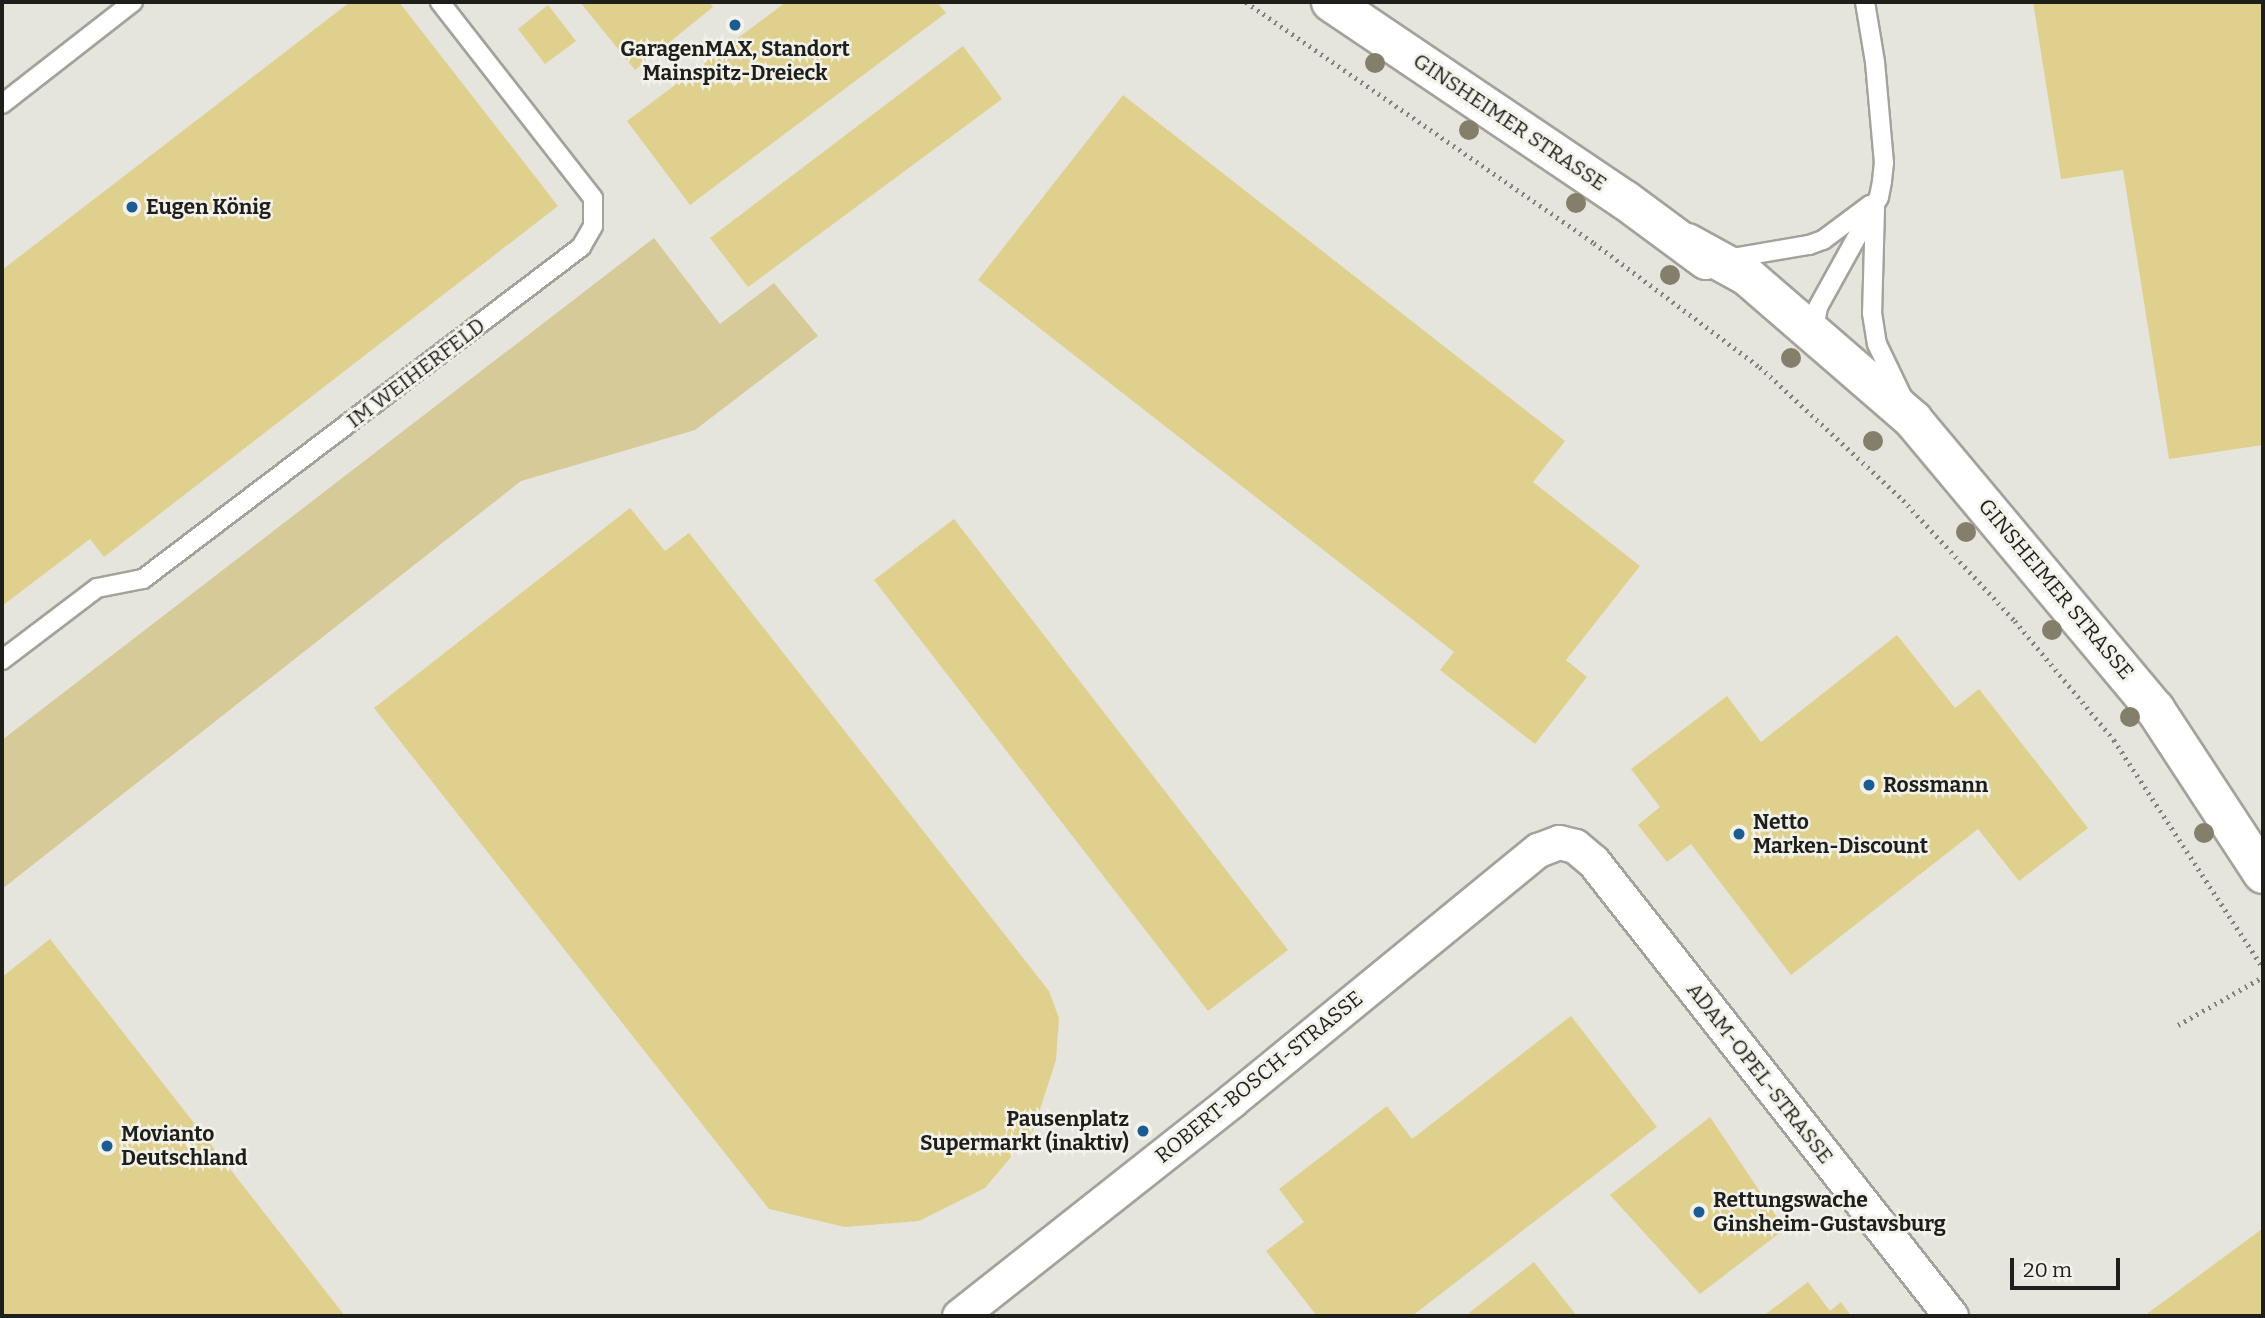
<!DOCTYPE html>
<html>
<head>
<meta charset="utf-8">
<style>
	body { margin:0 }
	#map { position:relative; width:2265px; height:1318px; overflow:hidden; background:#e5e4dd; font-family:Bitter,serif }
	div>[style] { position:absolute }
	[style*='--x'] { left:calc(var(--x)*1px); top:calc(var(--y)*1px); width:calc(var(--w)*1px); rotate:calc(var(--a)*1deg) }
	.green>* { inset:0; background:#d5ca98 }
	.building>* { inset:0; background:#dfd18d }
	.path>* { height:4.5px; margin-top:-2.25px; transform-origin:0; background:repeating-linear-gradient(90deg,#82817c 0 2px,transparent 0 7px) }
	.roads { filter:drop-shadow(2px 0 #a3a29b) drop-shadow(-2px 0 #a3a29b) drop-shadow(0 2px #a3a29b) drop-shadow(0 -2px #a3a29b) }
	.service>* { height:18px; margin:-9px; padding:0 9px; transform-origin:9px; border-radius:9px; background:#fff }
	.minor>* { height:33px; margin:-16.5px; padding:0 16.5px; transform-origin:16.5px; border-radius:16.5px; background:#fff }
	.secondary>* { height:38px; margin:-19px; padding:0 19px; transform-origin:19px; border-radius:19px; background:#fff }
	.trees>* { width:20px; height:20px; margin:-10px; border-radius:50%; background:#837f6b }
	.dots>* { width:19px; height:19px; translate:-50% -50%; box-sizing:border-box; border:4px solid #f2f1ea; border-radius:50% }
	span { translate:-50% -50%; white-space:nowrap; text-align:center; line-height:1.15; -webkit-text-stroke:5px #f2f1ea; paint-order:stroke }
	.poi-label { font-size:21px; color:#1e1e1b; font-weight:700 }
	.left { translate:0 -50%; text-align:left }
	.right { translate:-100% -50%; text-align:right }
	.street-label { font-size:21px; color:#1e1e1b }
	.frame { position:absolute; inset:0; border:4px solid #1e1e1b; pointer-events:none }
	.scale { position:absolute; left:2010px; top:1258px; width:110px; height:32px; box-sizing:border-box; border:4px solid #1e1e1b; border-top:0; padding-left:9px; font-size:21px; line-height:24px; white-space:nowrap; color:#1e1e1b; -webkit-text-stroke:5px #f2f1ea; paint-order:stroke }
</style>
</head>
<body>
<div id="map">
	<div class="green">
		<i style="clip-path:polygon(654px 238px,720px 324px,774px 283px,818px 336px,695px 430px,521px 481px,2px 889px,2px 740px)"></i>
	</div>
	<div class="building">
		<i style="clip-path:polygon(350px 2px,399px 2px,558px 206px,104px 557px,90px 539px,2px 606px,2px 270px)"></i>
		<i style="clip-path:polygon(580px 2px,709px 2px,713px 7px,635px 70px)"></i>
		<i style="clip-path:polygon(786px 2px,937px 2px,946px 13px,690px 205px,627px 121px)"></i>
		<i style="clip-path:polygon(2033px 2px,2263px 2px,2263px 445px,2169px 459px,2123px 170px,2061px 179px)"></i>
		<i style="clip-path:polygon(548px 5px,576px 41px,545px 64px,518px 29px)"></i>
		<i style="clip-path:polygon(963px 46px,1002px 99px,748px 287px,710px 238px)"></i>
		<i style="clip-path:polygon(1123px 95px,1565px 441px,1533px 482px,1640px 566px,1566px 660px,1587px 677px,1535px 744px,1440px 670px,1454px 652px,978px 280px)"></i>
		<i style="clip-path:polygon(630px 508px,665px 551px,689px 533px,1049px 991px,1059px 1018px,1056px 1060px,1033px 1131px,985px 1188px,919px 1221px,845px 1227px,769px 1209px,374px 708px)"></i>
		<i style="clip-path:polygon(954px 519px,1288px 950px,1208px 1011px,874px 580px)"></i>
		<i style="clip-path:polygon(1897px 635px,1955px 708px,1979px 689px,2088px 828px,2019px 881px,1978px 829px,1791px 975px,1691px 844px,1667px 862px,1638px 825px,1660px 807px,1631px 769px,1727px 696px,1761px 742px)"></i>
		<i style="clip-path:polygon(50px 939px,345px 1316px,2px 1316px,2px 977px)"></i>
		<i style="clip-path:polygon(1571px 1016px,1657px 1127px,1412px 1316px,1317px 1316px,1266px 1251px,1304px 1222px,1279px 1189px,1387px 1106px,1412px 1139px)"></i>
		<i style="clip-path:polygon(1710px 1117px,1785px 1229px,1700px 1294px,1610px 1195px)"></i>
		<i style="clip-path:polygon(2262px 1229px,2263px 1316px,2144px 1316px,2178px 1291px)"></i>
		<i style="clip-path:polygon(1534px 1262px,1577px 1316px,1465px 1316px)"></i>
		<i style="clip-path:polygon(1808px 1282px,1830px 1311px,1841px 1302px,1851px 1316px,1763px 1316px)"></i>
	</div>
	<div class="path">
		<i style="--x:1246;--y:2;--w:423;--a:34.7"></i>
		<i style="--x:1594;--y:243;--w:207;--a:36.8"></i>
		<i style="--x:1760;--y:367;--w:195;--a:42.9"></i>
		<i style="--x:1903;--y:500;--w:165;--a:47.2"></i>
		<i style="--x:2015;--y:621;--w:155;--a:50.2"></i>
		<i style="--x:2114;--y:740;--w:272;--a:56.8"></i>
		<i style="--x:2178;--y:1025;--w:98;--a:-29.5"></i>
	</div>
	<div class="roads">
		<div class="service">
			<i style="--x:2;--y:104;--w:166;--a:-37.9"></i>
			<i style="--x:1875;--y:208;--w:105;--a:91.6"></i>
			<i style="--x:1872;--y:313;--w:31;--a:81"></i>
			<i style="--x:1877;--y:344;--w:60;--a:64.3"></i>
			<i style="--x:1726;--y:259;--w:84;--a:-9.6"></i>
			<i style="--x:1809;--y:245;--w:15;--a:-20"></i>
			<i style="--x:1823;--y:240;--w:59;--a:-36.7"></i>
			<i style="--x:1813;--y:333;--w:26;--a:-79"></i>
			<i style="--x:1818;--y:307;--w:126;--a:-61"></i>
			<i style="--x:1879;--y:197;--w:16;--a:-79"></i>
			<i style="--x:1882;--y:181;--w:18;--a:-84"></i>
			<i style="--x:1884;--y:163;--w:101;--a:-95.1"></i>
			<i style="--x:1875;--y:62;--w:61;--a:-99.5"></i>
			<i style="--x:2;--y:660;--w:119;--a:-37.2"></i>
			<i style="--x:97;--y:588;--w:47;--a:-11.1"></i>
			<i style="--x:143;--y:579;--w:550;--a:-37.16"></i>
			<i style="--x:581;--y:247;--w:24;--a:-60"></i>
			<i style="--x:593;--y:226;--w:28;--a:-90"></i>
			<i style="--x:593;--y:198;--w:249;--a:-128"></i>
		</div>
		<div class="minor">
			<i style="--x:959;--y:1316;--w:347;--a:-38.3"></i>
			<i style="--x:1231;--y:1101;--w:397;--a:-39.3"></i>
			<i style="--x:1538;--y:850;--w:22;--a:-21"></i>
			<i style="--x:1559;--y:842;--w:16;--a:14"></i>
			<i style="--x:1575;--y:846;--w:23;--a:40"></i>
			<i style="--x:1593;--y:861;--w:579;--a:51.8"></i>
		</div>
		<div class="secondary">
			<i style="--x:1331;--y:2;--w:354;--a:34"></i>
			<i style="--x:1625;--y:200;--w:101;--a:36.5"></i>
			<i style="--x:1687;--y:243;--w:68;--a:28.8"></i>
			<i style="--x:1747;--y:276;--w:220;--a:40.9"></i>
			<i style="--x:1913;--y:420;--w:377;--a:50.1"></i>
			<i style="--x:2155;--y:709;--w:197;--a:56.8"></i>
		</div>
	</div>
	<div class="trees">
		<i style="left:1375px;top:63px"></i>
		<i style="left:1469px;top:130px"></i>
		<i style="left:1576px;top:203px"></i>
		<i style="left:1670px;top:275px"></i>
		<i style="left:1791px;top:358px"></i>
		<i style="left:1873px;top:441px"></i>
		<i style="left:1966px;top:532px"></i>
		<i style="left:2052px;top:630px"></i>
		<i style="left:2130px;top:717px"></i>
		<i style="left:2204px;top:833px"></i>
	</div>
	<div class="dots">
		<i style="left:735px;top:25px;background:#1c5c92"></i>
		<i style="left:132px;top:207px;background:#1c5c92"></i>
		<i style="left:1869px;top:785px;background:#1c5c92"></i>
		<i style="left:1739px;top:834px;background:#1c5c92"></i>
		<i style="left:1143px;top:1131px;background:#1c5c92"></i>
		<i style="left:107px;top:1146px;background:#1c5c92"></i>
		<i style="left:1699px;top:1212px;background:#1c5c92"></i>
	</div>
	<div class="poi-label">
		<span style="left:735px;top:61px">GaragenMAX, Standort<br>Mainspitz-Dreieck</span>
		<span class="left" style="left:146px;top:207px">Eugen König</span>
		<span class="left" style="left:1883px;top:785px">Rossmann</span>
		<span class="left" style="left:1753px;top:834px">Netto<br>Marken-Discount</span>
		<span class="right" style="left:1129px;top:1131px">Pausenplatz<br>Supermarkt (inaktiv)</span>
		<span class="left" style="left:121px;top:1146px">Movianto<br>Deutschland</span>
		<span class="left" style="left:1713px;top:1212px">Rettungswache<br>Ginsheim-Gustavsburg</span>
	</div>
	<div class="street-label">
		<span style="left:1510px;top:122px;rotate:34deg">GINSHEIMER STRASSE</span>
		<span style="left:416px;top:373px;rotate:-37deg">IM WEIHERFELD</span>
		<span style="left:2056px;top:589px;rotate:50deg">GINSHEIMER STRASSE</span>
		<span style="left:1760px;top:1073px;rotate:52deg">ADAM-OPEL-STRASSE</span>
		<span style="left:1259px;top:1077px;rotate:-39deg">ROBERT-BOSCH-STRASSE</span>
	</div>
	<div class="frame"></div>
	<div class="scale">20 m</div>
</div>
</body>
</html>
